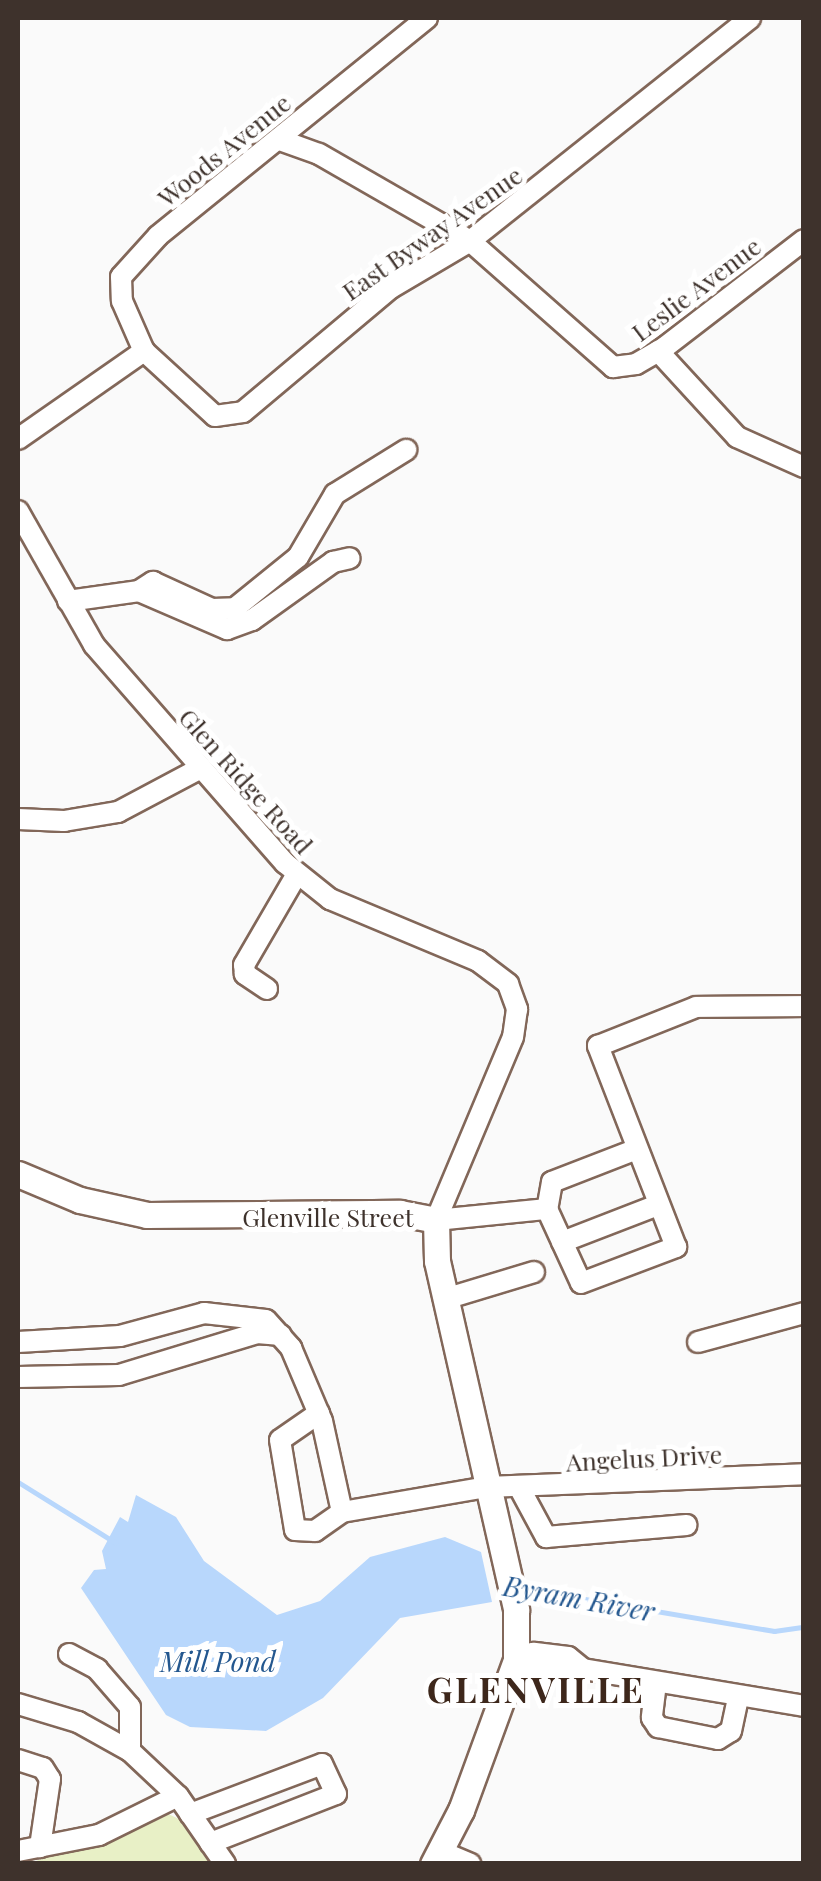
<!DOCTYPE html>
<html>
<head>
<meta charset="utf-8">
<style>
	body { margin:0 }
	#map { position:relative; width:821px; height:1881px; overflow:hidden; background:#fafafa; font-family:"Playfair Display",serif }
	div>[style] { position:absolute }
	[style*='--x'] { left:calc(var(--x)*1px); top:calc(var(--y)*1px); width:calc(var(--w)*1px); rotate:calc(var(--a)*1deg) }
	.green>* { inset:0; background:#e8f0c6 }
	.water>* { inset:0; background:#b8d7fc }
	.stream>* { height:5px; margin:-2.5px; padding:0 2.5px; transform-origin:2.5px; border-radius:2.5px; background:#b8d7fc }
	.roads { filter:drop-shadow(2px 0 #826759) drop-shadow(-2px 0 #826759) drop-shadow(0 2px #826759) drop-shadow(0 -2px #826759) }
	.minor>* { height:20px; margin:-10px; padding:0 10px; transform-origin:10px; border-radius:10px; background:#fff }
	.major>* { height:25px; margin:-12.5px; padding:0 12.5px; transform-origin:12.5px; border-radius:12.5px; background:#fff }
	span { translate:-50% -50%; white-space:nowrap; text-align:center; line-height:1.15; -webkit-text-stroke:10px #fff; paint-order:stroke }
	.street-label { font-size:25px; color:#3e322c }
	.water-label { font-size:28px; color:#23578f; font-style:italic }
	.district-label { font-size:35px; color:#3d271b; font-weight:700; letter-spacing:2.5px }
	.frame { position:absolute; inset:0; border:20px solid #3e322c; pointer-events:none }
</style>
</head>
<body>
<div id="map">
	<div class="green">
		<i style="clip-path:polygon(164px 1812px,179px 1819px,209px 1863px,26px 1864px,125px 1833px)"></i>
	</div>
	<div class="water">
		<i style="clip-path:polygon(136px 1495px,176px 1517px,204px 1561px,277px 1615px,320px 1601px,370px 1557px,445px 1537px,481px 1552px,492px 1602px,400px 1618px,323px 1698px,266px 1731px,190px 1727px,166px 1715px,81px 1588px,94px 1570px,106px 1569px,102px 1551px,120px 1517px,128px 1522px)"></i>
	</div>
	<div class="stream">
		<i style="--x:18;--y:1482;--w:115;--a:31.9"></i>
		<i style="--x:520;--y:1588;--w:258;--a:9.6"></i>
		<i style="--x:774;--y:1631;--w:30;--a:-8"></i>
	</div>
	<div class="roads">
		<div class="minor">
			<i style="--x:427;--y:18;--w:346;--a:141"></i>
			<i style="--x:158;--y:236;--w:55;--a:132.1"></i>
			<i style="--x:121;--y:277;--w:24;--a:88"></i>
			<i style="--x:122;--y:301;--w:55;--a:66.3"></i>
			<i style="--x:144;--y:351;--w:96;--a:42.5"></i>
			<i style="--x:215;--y:416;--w:28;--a:-8"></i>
			<i style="--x:243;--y:412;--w:193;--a:-40"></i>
			<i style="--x:391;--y:288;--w:92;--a:-30.7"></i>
			<i style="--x:470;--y:241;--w:358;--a:-38.5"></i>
			<i style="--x:280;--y:140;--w:41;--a:19.7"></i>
			<i style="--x:319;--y:154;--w:174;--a:29.9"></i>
			<i style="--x:470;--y:241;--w:191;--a:41.4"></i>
			<i style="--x:613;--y:367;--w:23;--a:-7"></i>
			<i style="--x:636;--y:364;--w:34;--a:-30"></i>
			<i style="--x:665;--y:347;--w:175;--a:-37.6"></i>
			<i style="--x:658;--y:351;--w:117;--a:47.4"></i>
			<i style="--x:737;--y:437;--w:73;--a:24.1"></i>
			<i style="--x:18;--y:439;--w:154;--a:-34.9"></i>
			<i style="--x:18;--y:511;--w:154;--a:60.4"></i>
			<i style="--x:94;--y:645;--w:290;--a:48.8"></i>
			<i style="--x:285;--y:863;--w:58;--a:38.7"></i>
			<i style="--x:330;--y:899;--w:160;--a:22.7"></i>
			<i style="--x:478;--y:961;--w:38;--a:37"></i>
			<i style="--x:508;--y:984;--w:27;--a:70"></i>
			<i style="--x:517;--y:1009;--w:28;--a:98"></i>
			<i style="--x:513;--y:1037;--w:199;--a:112.8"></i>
			<i style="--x:436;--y:1220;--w:112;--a:-5.7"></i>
			<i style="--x:139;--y:591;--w:96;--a:23.4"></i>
			<i style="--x:227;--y:629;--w:27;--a:-20"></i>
			<i style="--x:252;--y:620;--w:100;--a:-35.6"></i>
			<i style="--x:333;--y:562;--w:17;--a:-13"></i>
			<i style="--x:68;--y:601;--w:72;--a:-8"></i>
			<i style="--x:139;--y:591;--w:17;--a:-33"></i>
			<i style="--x:153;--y:582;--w:65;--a:24.6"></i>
			<i style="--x:212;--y:609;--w:23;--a:-2"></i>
			<i style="--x:235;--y:608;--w:81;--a:-39"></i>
			<i style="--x:298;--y:557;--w:73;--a:-59.6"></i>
			<i style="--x:335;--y:494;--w:84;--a:-31.8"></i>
			<i style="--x:18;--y:819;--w:46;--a:2.5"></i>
			<i style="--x:64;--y:821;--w:55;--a:-9.5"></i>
			<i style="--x:118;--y:812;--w:92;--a:-28"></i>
			<i style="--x:267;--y:989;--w:27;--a:-146"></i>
			<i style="--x:245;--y:974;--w:9;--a:-96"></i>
			<i style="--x:244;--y:965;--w:105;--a:-59.8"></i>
			<i style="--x:637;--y:1149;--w:91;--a:158.8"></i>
			<i style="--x:552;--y:1182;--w:27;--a:100"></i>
			<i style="--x:547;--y:1209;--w:81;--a:65.3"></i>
			<i style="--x:581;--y:1283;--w:102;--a:-20.8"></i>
			<i style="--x:676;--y:1247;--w:216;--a:-111.2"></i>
			<i style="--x:598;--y:1046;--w:105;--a:-21.7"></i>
			<i style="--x:696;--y:1007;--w:105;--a:-0.5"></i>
			<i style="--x:562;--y:1242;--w:103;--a:-21.1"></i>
			<i style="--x:445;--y:1299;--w:93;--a:-16.9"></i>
			<i style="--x:18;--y:1342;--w:102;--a:-3.4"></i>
			<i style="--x:120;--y:1336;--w:87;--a:-15.3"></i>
			<i style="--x:204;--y:1313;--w:62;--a:6.4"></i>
			<i style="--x:266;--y:1320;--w:38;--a:48"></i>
			<i style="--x:291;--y:1348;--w:79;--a:67"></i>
			<i style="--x:322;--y:1421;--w:93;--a:77.6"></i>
			<i style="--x:342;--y:1512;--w:147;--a:-9.8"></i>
			<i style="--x:487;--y:1487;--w:317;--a:-2.3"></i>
			<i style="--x:698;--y:1342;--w:110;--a:-15.3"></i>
			<i style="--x:18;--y:1377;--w:101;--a:-1.1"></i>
			<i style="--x:119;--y:1375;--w:144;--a:-16.9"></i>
			<i style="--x:257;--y:1333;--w:24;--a:5"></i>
			<i style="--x:319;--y:1413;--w:47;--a:145.3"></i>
			<i style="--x:280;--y:1440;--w:91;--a:80.5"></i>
			<i style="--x:295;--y:1530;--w:20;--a:3"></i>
			<i style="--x:315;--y:1531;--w:33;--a:-35"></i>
			<i style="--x:519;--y:1487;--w:57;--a:61.6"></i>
			<i style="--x:546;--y:1537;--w:141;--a:-4.9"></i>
			<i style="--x:69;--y:1654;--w:32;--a:28"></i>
			<i style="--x:97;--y:1669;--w:50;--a:49"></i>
			<i style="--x:130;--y:1707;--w:44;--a:90"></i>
			<i style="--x:583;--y:1669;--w:19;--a:-141"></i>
			<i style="--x:568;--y:1657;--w:35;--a:-173"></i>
			<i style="--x:533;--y:1653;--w:18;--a:158"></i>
			<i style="--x:516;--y:1660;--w:18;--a:34"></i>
			<i style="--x:531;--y:1670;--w:52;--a:-1.1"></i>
			<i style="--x:583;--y:1669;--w:224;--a:9.5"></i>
			<i style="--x:656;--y:1683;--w:35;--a:97"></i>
			<i style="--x:652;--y:1718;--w:11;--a:56"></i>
			<i style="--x:658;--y:1727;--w:61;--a:11.3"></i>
			<i style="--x:718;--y:1739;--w:15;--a:-32"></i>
			<i style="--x:731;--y:1731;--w:35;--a:-78"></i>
			<i style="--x:18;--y:1704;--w:63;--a:16.7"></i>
			<i style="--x:78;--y:1722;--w:60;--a:29.1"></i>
			<i style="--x:130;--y:1751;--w:66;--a:43.2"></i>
			<i style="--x:178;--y:1796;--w:83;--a:55.3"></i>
			<i style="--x:18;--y:1760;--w:26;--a:18"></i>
			<i style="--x:43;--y:1768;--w:13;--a:58"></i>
			<i style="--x:50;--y:1779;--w:69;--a:98.4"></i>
			<i style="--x:190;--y:1814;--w:141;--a:-20.7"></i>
			<i style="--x:322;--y:1764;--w:33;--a:65"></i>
			<i style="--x:336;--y:1794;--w:135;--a:158.7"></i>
			<i style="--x:18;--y:1851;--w:83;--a:-11.2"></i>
			<i style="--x:99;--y:1835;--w:88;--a:-26.3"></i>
			<i style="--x:440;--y:1851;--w:33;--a:23"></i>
		</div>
		<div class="major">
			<i style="--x:18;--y:1174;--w:67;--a:22.8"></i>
			<i style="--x:80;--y:1200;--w:69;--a:12.6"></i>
			<i style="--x:147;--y:1215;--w:253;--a:-0.5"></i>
			<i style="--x:400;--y:1213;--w:37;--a:11"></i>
			<i style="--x:436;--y:1220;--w:41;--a:88.6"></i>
			<i style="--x:437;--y:1261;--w:358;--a:77.2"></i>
			<i style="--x:516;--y:1610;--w:50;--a:90"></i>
			<i style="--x:516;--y:1660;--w:160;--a:110.1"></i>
			<i style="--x:461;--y:1810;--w:61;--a:117.4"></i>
		</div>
	</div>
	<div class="street-label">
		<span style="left:224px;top:150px;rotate:-39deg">Woods Avenue</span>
		<span style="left:432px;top:233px;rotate:-35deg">East Byway Avenue</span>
		<span style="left:696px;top:289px;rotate:-37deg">Leslie Avenue</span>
		<span style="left:246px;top:781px;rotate:48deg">Glen Ridge Road</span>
		<span style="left:328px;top:1217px">Glenville Street</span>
		<span style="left:644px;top:1458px;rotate:-3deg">Angelus Drive</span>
	</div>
	<div class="water-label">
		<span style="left:579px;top:1598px;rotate:10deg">Byram River</span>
		<span style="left:218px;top:1661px">Mill Pond</span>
	</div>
	<div class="district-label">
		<span style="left:536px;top:1689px">GLENVILLE</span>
	</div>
	<div class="frame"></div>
</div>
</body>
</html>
